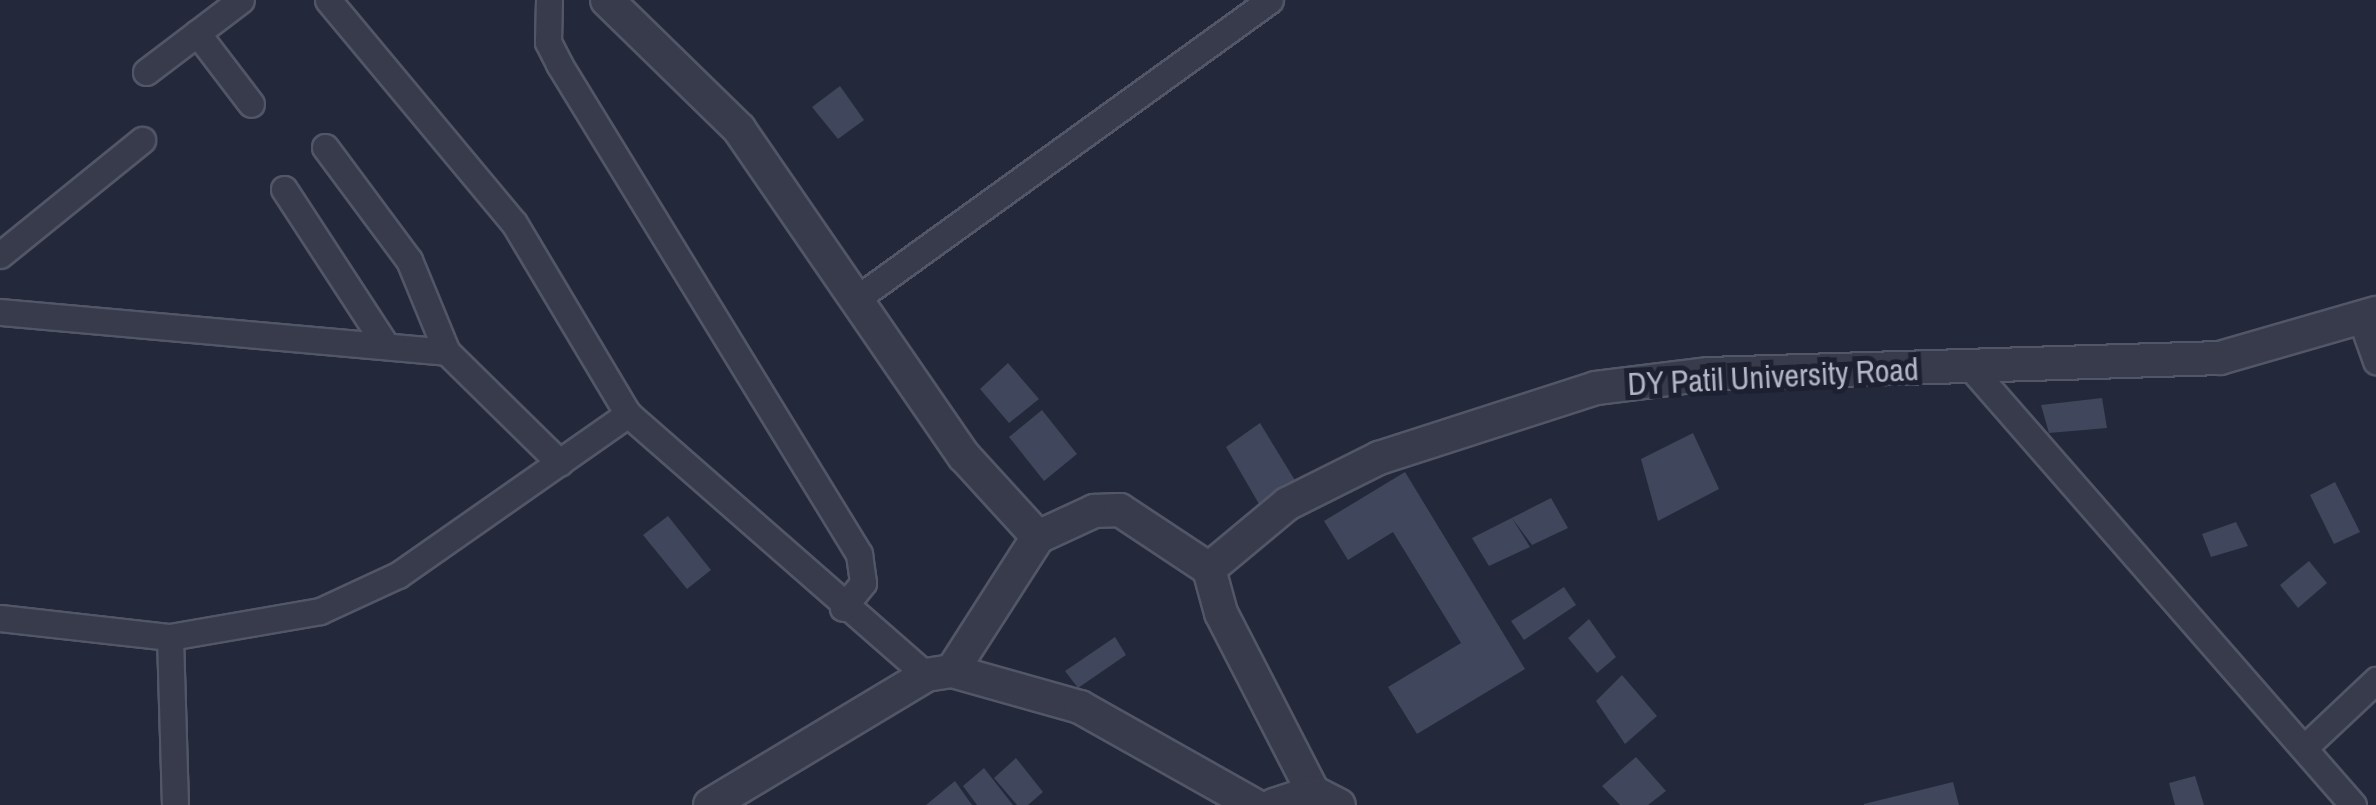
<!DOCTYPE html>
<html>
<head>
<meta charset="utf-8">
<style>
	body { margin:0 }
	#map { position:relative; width:2376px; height:805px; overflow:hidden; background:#23293b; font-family:"Archivo Narrow",sans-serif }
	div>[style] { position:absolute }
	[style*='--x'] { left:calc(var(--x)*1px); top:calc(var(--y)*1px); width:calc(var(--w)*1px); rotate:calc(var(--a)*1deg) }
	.building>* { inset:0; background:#40465b }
	.roads { filter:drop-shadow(2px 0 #525666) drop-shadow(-2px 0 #525666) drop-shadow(0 2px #525666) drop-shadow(0 -2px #525666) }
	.minor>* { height:25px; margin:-12.5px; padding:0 12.5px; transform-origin:12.5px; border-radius:12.5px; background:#373b4b }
	.tertiary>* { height:32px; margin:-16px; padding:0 16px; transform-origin:16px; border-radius:16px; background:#373b4b }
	span { translate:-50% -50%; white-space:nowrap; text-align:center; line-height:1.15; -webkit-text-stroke:10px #1c2030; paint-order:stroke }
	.street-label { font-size:32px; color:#b3b6c7 }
</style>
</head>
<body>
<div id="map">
	<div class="building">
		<i style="clip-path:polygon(840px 86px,864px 120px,838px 139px,812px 107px)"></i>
		<i style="clip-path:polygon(1008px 363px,1039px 399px,1009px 423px,980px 389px)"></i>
		<i style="clip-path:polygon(2102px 398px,2107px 428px,2049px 433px,2041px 405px)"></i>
		<i style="clip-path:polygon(1042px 410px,1077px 454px,1044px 481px,1009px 437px)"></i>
		<i style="clip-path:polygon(1260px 423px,1296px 482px,1259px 504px,1226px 447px)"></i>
		<i style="clip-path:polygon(1693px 433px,1719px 489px,1658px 521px,1641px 459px)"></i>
		<i style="clip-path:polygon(1405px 472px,1525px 669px,1417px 734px,1388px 687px,1461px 643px,1393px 532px,1348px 560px,1324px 521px)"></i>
		<i style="clip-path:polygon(2335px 482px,2360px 532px,2334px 544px,2310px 495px)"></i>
		<i style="clip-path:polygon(1551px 498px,1568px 528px,1532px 545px,1512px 518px,1530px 547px,1489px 566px,1472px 538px)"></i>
		<i style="clip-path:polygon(668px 516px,711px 570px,687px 589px,643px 535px)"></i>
		<i style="clip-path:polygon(2236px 522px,2248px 546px,2211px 557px,2202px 534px)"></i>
		<i style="clip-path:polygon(2309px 561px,2327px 583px,2298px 608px,2280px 585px)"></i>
		<i style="clip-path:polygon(1564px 587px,1576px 605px,1524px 640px,1511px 621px)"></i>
		<i style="clip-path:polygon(1589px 619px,1616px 657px,1597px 673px,1568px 638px)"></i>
		<i style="clip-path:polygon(1115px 637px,1126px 655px,1078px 688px,1065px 671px)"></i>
		<i style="clip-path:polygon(1622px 675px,1657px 716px,1625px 744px,1596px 701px)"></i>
		<i style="clip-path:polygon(1636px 757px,1666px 791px,1648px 805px,1620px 805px,1602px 786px)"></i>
		<i style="clip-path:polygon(1016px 758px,1043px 792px,1028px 805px,1017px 805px,994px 778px)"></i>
		<i style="clip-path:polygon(984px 768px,1013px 805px,977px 805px,963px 786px)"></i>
		<i style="clip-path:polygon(2195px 776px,2204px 805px,2175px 805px,2169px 783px)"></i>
		<i style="clip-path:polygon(955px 781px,972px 805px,926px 805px)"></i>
		<i style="clip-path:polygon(1953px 782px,1959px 805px,1864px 805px,1864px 804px)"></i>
	</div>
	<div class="roads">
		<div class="minor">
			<i style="--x:328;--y:0;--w:290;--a:50.2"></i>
			<i style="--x:514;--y:223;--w:222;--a:59.2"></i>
			<i style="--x:628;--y:414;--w:396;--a:41.2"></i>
			<i style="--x:549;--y:0;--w:42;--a:91.4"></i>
			<i style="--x:548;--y:42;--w:25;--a:63"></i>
			<i style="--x:559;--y:64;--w:575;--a:58.52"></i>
			<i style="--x:859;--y:554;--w:29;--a:82"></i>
			<i style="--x:863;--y:583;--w:32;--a:129"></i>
			<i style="--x:197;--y:33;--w:89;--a:52.7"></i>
			<i style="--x:146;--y:72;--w:119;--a:-37.2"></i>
			<i style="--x:325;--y:147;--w:141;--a:53.4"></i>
			<i style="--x:409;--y:260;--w:100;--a:67.6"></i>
			<i style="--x:284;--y:189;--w:185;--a:56.9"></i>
			<i style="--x:0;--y:255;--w:183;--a:-39"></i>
			<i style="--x:859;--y:297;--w:507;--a:-35.85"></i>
			<i style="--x:0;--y:312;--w:449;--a:5.1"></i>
			<i style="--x:447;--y:352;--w:158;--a:44.5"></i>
			<i style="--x:2361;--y:319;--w:45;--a:70.3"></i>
			<i style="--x:1972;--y:369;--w:579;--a:48.85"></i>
			<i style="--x:0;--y:618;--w:171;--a:6.4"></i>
			<i style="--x:170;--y:637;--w:152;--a:-9.8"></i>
			<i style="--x:320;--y:611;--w:86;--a:-24.8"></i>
			<i style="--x:398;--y:575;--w:281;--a:-35"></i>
			<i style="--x:170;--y:637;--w:168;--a:88.3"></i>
			<i style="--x:2305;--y:747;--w:98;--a:-43.3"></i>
		</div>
		<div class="tertiary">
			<i style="--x:607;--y:0;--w:185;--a:44.3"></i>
			<i style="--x:739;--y:129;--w:397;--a:55.5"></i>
			<i style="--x:964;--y:456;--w:110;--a:47.6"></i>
			<i style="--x:1038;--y:537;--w:159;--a:122.7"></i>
			<i style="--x:1038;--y:537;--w:62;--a:-24.9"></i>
			<i style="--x:1094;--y:511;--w:26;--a:-2"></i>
			<i style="--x:1120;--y:510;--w:107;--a:33.5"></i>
			<i style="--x:1209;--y:569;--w:46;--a:74.7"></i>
			<i style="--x:1221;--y:613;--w:201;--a:62.8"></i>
			<i style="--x:1209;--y:569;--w:102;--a:-39.8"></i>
			<i style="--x:1287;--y:504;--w:103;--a:-26.6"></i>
			<i style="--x:1379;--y:458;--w:228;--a:-17.9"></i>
			<i style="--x:1596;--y:388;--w:114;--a:-7.1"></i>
			<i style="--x:1709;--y:374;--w:511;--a:-1.79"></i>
			<i style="--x:2220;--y:358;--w:162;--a:-16.1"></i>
			<i style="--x:710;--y:805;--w:252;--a:-31"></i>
			<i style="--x:926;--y:675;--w:26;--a:-9"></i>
			<i style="--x:952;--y:671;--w:133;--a:15.7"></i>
			<i style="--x:1080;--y:707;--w:200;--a:29.4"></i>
			<i style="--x:1274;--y:805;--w:41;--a:-18.4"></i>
			<i style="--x:1313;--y:792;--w:29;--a:27"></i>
		</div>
	</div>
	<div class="street-label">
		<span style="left:1773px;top:377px;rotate:-3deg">DY Patil University Road</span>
	</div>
</div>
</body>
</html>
